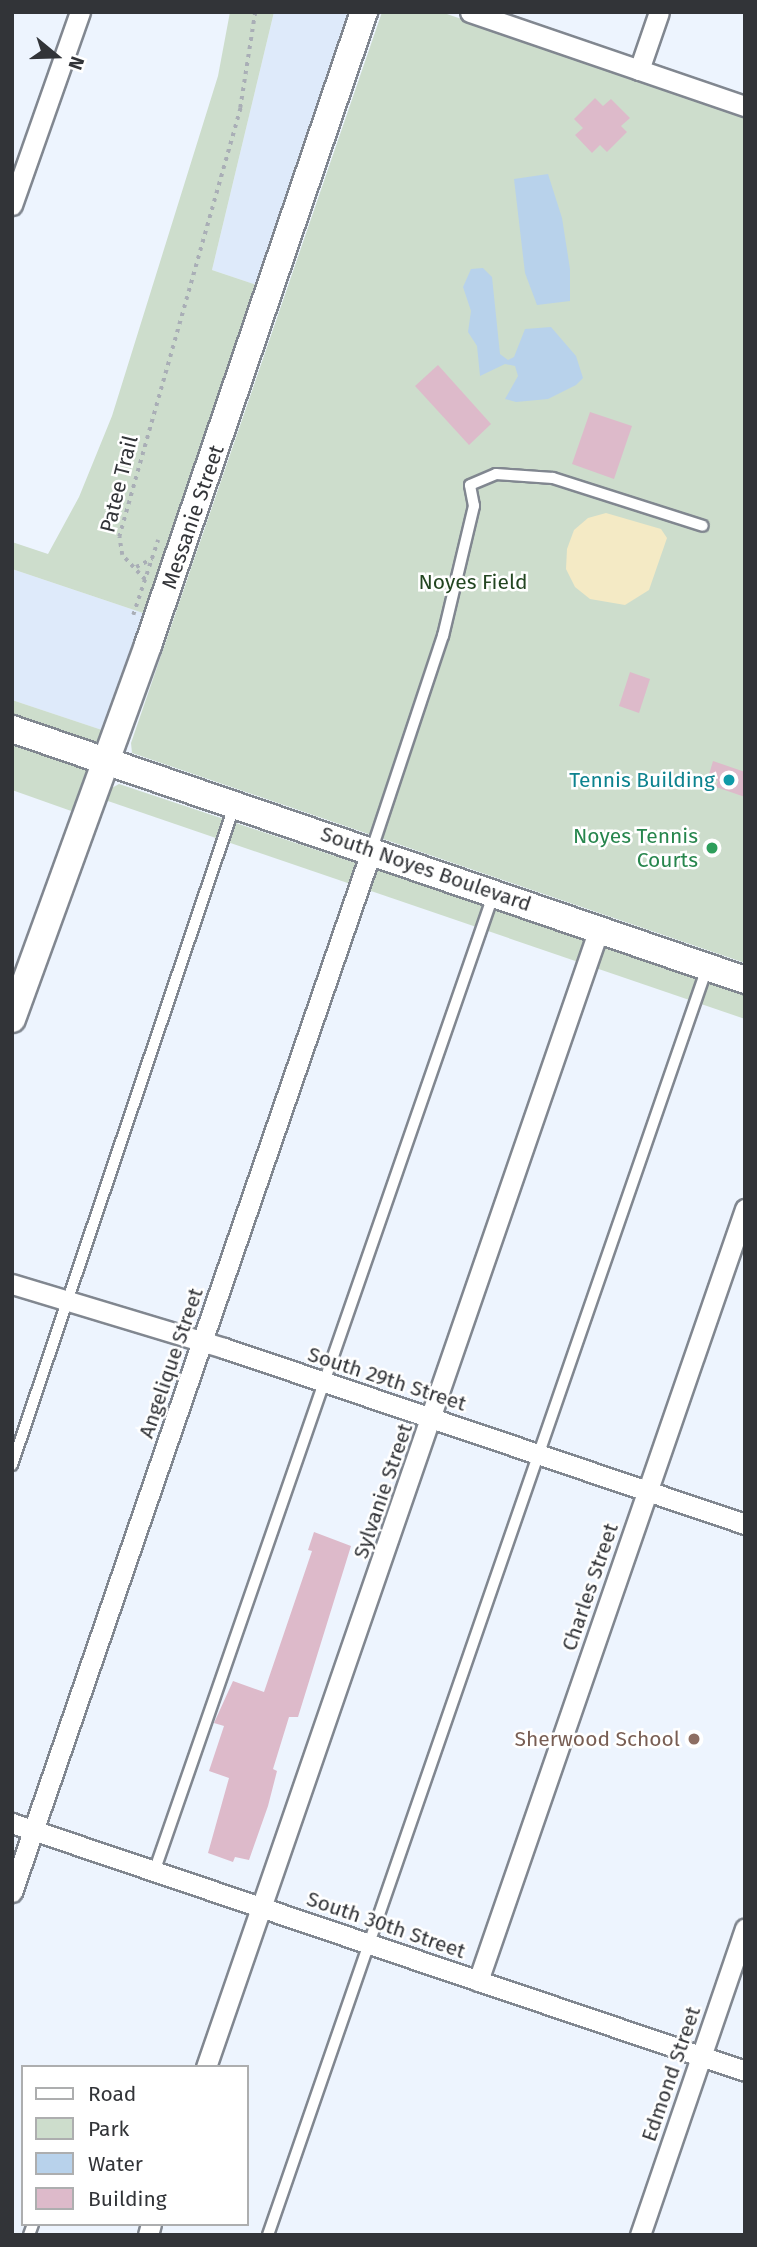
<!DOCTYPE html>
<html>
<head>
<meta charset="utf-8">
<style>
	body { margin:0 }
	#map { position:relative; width:757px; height:2247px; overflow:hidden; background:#edf4fe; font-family:"Fira Sans",sans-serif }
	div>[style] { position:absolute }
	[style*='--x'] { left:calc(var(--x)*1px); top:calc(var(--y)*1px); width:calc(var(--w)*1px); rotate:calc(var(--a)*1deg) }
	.built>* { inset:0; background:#deeafa }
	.green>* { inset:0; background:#cdddcc }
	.sand>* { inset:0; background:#f4eac5 }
	.water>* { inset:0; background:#b8d2eb }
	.building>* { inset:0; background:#ddbaca }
	.path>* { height:3.5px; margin-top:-1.75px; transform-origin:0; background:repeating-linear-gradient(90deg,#a9aeb6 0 3.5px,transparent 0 8.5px) }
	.roads { filter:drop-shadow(2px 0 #818790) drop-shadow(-2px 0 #818790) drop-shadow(0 2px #818790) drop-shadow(0 -2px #818790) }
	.lane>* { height:10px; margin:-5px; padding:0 5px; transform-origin:5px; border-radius:5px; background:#fff }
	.street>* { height:19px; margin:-9.5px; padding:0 9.5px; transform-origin:9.5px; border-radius:9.5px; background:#fff }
	.secondary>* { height:26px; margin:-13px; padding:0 13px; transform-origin:13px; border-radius:13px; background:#fff }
	.dots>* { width:19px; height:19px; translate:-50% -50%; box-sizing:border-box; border:4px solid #fff; border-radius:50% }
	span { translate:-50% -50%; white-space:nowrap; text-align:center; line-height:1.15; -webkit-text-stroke:5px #fff; paint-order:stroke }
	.street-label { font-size:21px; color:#323438 }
	.park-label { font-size:21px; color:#234621 }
	.culture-label { font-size:21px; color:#0d838f }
	.right { translate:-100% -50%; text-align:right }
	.leisure-label { font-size:21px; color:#27864d }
	.education-label { font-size:21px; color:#785e54 }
	.frame { position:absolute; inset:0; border:14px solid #323438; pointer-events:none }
	.legend { position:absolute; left:21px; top:2065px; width:228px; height:161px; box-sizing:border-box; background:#fff; border:2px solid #adaeaf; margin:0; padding:9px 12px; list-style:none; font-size:21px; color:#323438 }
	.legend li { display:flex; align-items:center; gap:14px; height:35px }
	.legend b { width:35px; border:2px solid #adaeaf }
	.north { position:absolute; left:21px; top:21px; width:70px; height:70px; -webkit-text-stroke:5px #fff; paint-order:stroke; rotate:109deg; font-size:19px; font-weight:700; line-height:28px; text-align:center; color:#323438 }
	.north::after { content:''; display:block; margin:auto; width:24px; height:32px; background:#323438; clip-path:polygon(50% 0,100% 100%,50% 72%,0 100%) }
</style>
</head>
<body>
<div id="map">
	<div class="built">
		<i style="clip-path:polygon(274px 12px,350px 12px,257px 285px,212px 270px)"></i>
		<i style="clip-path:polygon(12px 569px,146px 614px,105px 731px,12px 700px)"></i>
	</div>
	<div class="green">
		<i style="clip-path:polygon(230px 12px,274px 12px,212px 270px,257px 285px,146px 614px,12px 569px,12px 542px,48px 554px,79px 497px,112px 416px,218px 76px)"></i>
		<i style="clip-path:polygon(382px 12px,441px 12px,745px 115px,745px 963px,132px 753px,131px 743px)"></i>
		<i style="clip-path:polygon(12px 700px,105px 731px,74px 812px,12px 790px)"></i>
		<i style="clip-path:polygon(119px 784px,745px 993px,745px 1019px,105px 800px,108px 790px)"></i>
	</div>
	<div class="sand">
		<i style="clip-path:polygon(606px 513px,661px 529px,667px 538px,649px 590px,625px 605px,590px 599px,575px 587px,566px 569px,567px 549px,574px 530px,588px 518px)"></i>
	</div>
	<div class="water">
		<i style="clip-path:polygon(548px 174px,562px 218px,570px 269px,570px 301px,537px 305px,525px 273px,514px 179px)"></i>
		<i style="clip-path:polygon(483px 268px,492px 277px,500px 354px,508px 360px,514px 357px,525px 329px,551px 327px,576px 356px,583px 378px,576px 385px,548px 399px,516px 402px,505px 399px,518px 376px,515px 366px,505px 364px,480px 376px,477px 346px,468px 332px,471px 311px,463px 287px,471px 269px)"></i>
	</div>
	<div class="building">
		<i style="clip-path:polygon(595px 98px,603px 106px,611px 99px,630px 118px,621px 126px,627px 132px,607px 152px,600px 145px,592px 153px,575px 135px,583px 128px,574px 119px)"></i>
		<i style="clip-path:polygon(438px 365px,491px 424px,469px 445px,415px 386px)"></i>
		<i style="clip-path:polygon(590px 412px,632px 426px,614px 479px,572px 464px)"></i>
		<i style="clip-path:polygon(630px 672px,650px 679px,639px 713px,619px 706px)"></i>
		<i style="clip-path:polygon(713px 761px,745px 772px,745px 797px,716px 787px,718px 781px,708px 778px)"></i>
		<i style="clip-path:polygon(314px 1532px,351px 1546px,298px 1717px,289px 1717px,273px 1769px,277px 1771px,268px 1806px,249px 1860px,235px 1857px,233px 1862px,208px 1853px,229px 1778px,209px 1771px,224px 1726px,214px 1723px,233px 1681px,264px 1692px,312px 1551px,308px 1550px)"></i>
	</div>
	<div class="path">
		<i style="--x:136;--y:567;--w:18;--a:-27"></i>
		<i style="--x:145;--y:580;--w:34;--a:-133"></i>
		<i style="--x:122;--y:555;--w:18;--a:-99"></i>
		<i style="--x:119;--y:537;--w:446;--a:-74.2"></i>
		<i style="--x:240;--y:108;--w:97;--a:-81.1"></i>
		<i style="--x:133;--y:615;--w:79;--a:-71.6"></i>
	</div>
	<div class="roads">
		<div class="lane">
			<i style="--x:372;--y:849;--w:225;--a:-71.6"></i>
			<i style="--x:443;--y:636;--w:134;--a:-76.6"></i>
			<i style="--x:474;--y:506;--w:21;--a:-101"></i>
			<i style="--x:470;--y:485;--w:28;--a:-23"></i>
			<i style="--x:496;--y:474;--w:57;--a:4"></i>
			<i style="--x:553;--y:478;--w:157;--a:17.7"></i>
			<i style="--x:12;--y:1465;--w:694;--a:-71.36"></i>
			<i style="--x:154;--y:1872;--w:1033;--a:-70.85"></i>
			<i style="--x:29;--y:2235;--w:12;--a:-70"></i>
			<i style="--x:268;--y:2235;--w:1341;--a:-70.89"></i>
		</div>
		<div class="street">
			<i style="--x:470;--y:12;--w:291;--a:18.9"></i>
			<i style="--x:639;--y:70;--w:61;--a:-71"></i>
			<i style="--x:12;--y:205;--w:205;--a:-70.6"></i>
			<i style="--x:12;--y:1284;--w:221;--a:16.8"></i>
			<i style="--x:224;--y:1348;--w:550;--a:18.67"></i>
			<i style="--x:12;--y:1823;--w:774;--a:18.69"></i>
			<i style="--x:12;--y:1892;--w:1103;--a:-70.96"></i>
			<i style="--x:478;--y:1981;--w:817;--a:-70.92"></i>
			<i style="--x:206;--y:2067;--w:1204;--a:-70.95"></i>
			<i style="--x:148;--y:2235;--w:11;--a:-75"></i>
			<i style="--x:640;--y:2235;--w:324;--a:-71.1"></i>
		</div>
		<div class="secondary">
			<i style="--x:12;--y:729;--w:775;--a:18.9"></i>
			<i style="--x:12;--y:1019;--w:398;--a:-70"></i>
			<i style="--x:148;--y:645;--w:669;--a:-71.16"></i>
		</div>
	</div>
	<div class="dots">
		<i style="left:729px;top:780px;background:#0f9aa8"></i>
		<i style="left:712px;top:848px;background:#2e9e5b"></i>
		<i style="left:694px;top:1739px;background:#8d6e63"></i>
	</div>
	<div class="street-label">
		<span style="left:119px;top:484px;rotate:-76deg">Patee Trail</span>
		<span style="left:193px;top:517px;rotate:-71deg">Messanie Street</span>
		<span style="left:426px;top:869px;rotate:19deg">South Noyes Boulevard</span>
		<span style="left:171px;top:1363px;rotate:-71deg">Angelique Street</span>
		<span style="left:387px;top:1379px;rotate:18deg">South 29th Street</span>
		<span style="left:383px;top:1491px;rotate:-71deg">Sylvanie Street</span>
		<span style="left:590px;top:1587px;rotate:-71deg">Charles Street</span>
		<span style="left:386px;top:1925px;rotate:19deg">South 30th Street</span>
		<span style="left:671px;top:2074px;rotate:-71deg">Edmond Street</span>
	</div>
	<div class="park-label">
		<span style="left:473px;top:582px">Noyes Field</span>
	</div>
	<div class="culture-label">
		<span class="right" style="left:715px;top:780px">Tennis Building</span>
	</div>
	<div class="leisure-label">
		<span class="right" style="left:698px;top:848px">Noyes Tennis<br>Courts</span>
	</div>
	<div class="education-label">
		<span class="right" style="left:680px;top:1739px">Sherwood School</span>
	</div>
	<div class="frame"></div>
	<ul class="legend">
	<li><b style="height:9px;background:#fff"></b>Road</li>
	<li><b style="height:19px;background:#cdddcc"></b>Park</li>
	<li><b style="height:19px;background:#b8d2eb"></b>Water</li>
	<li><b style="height:19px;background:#ddbaca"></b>Building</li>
	</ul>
	<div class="north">N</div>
</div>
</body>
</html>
